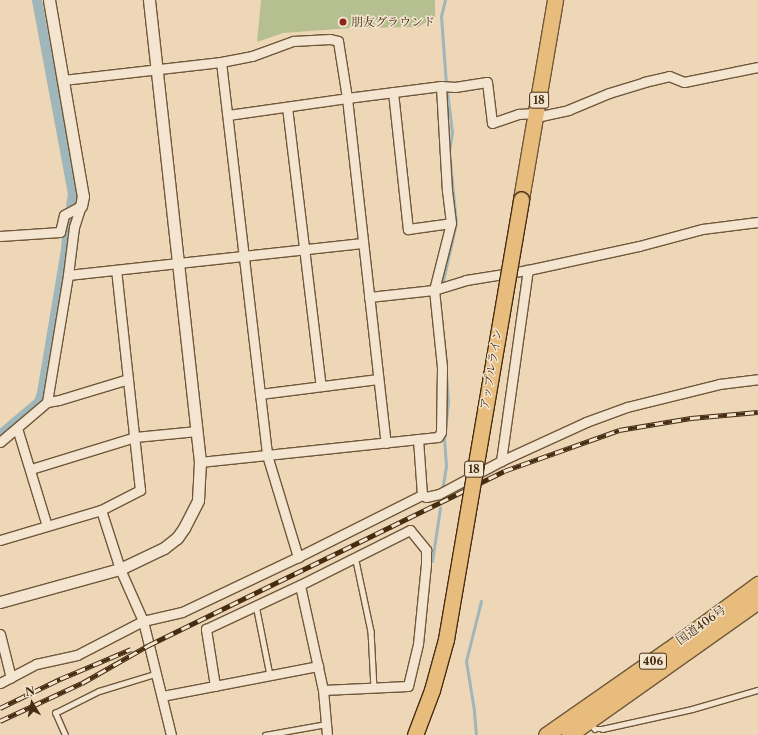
<!DOCTYPE html>
<html>
<head>
<meta charset="utf-8">
<style>
	body { margin:0 }
	#map { position:relative; width:758px; height:735px; overflow:hidden; background:#eed7b7; font-family:"Libre Caslon Text","Noto Serif JP",serif }
	div>[style] { position:absolute }
	[style*='--x'] { left:calc(var(--x)*1px); top:calc(var(--y)*1px); width:calc(var(--w)*1px); rotate:calc(var(--a)*1deg) }
	.green>* { inset:0; background:#b6bf90 }
	.stream>* { height:3px; margin:-1.5px; padding:0 1.5px; transform-origin:1.5px; border-radius:1.5px; background:#9fb6ba }
	.canal>* { height:10px; margin:-5px; padding:0 5px; transform-origin:5px; border-radius:5px; background:#9fb6ba }
	.roads { filter:drop-shadow(1px 0 #70573a) drop-shadow(-1px 0 #70573a) drop-shadow(0 1px #70573a) drop-shadow(0 -1px #70573a) }
	.service>* { height:4.5px; margin:-2.25px; padding:0 2.25px; transform-origin:2.25px; border-radius:2.25px; background:#f4e5d0 }
	.minor>* { height:9px; margin:-4.5px; padding:0 4.5px; transform-origin:4.5px; border-radius:4.5px; background:#f4e5d0 }
	.tertiary>* { height:11px; margin:-5.5px; padding:0 5.5px; transform-origin:5.5px; border-radius:5.5px; background:#f4e5d0 }
	.trunk>* { height:15px; margin:-7.5px; padding:0 7.5px; transform-origin:7.5px; border-radius:7.5px; background:#e7bc7c }
	.rail>* { height:4.5px; margin-top:-2.25px; transform-origin:0; background:repeating-linear-gradient(90deg,#f4e5d0 0 9px,#462c11 0 18px); box-sizing:border-box; border-block:1px solid #462c11 }
	.bridges { filter:drop-shadow(1px 0 #462c11) drop-shadow(-1px 0 #462c11) drop-shadow(0 1px #462c11) drop-shadow(0 -1px #462c11) }
	.trunk-bridge>* { height:15px; margin:-7.5px; padding:0 7.5px; transform-origin:7.5px; border-radius:7.5px; background:#e7bc7c }
	.dots>* { width:11px; height:11px; translate:-50% -50%; box-sizing:border-box; border:2px solid #f4e5d0; border-radius:50% }
	span { translate:-50% -50%; white-space:nowrap; text-align:center; line-height:1.15; -webkit-text-stroke:3px #f4e5d0; paint-order:stroke }
	.shield-label span { padding:1px 3px; background:#f4e5d0; border:1px solid; border-radius:3px; -webkit-text-stroke-width:0 }
	.shield-label { font-size:11px; color:#462c11; font-weight:700 }
	.poi-label { font-size:12px; color:#462c11 }
	.left { translate:0 -50%; text-align:left }
	.street-label { font-size:12px; color:#462c11 }
	.north { position:absolute; left:12px; top:683px; width:40px; height:40px; -webkit-text-stroke:3px #f4e5d0; paint-order:stroke; rotate:350deg; font-size:11px; font-weight:700; line-height:16px; text-align:center; color:#462c11 }
	.north::after { content:''; display:block; margin:auto; width:14px; height:18px; background:#462c11; clip-path:polygon(50% 0,100% 100%,50% 72%,0 100%) }
</style>
</head>
<body>
<div id="map">
	<div class="green">
		<i style="clip-path:polygon(261px 0,435px 0,435px 17px,418px 27px,351px 28px,283px 33px,257px 42px)"></i>
	</div>
	<div class="stream">
		<i style="--x:445;--y:0;--w:16;--a:104"></i>
		<i style="--x:441;--y:16;--w:68;--a:85.8"></i>
		<i style="--x:443;--y:281;--w:59;--a:-77.4"></i>
		<i style="--x:456;--y:223;--w:72;--a:-95.6"></i>
		<i style="--x:449;--y:151;--w:19;--a:-81"></i>
		<i style="--x:452;--y:132;--w:38;--a:-97"></i>
		<i style="--x:443;--y:337;--w:24;--a:83"></i>
		<i style="--x:442;--y:491;--w:25;--a:-81"></i>
		<i style="--x:446;--y:466;--w:26;--a:-94"></i>
		<i style="--x:444;--y:440;--w:39;--a:-84"></i>
		<i style="--x:448;--y:401;--w:32;--a:-94"></i>
		<i style="--x:432;--y:561;--w:54;--a:-81.4"></i>
		<i style="--x:476;--y:735;--w:25;--a:-95"></i>
		<i style="--x:474;--y:710;--w:50;--a:-99.3"></i>
		<i style="--x:466;--y:661;--w:62;--a:-76"></i>
	</div>
	<div class="canal">
		<i style="--x:37;--y:0;--w:197;--a:79.5"></i>
		<i style="--x:73;--y:194;--w:12;--a:99"></i>
		<i style="--x:0;--y:435;--w:51;--a:-40.2"></i>
		<i style="--x:39;--y:402;--w:9;--a:-72"></i>
		<i style="--x:42;--y:393;--w:146;--a:-80.5"></i>
		<i style="--x:66;--y:249;--w:30;--a:-86"></i>
	</div>
	<div class="roads">
		<div class="service">
			<i style="--x:355;--y:556;--w:77;--a:78"></i>
			<i style="--x:371;--y:631;--w:57;--a:87"></i>
			<i style="--x:256;--y:605;--w:71;--a:78.7"></i>
			<i style="--x:589;--y:722;--w:9;--a:49"></i>
			<i style="--x:595;--y:729;--w:7;--a:0"></i>
			<i style="--x:602;--y:729;--w:92;--a:-12.5"></i>
			<i style="--x:692;--y:709;--w:69;--a:-16.1"></i>
			<i style="--x:65;--y:735;--w:24;--a:-114"></i>
			<i style="--x:55;--y:713;--w:49;--a:-26.6"></i>
			<i style="--x:99;--y:691;--w:59;--a:-16.9"></i>
			<i style="--x:265;--y:735;--w:62;--a:-10.2"></i>
		</div>
		<div class="minor">
			<i style="--x:221;--y:62;--w:396;--a:83.3"></i>
			<i style="--x:267;--y:455;--w:107;--a:73.1"></i>
			<i style="--x:63;--y:80;--w:159;--a:-6.5"></i>
			<i style="--x:221;--y:62;--w:32;--a:-11"></i>
			<i style="--x:252;--y:56;--w:44;--a:-20.1"></i>
			<i style="--x:293;--y:41;--w:37;--a:-3"></i>
			<i style="--x:330;--y:39;--w:8;--a:14"></i>
			<i style="--x:338;--y:41;--w:58;--a:81"></i>
			<i style="--x:347;--y:98;--w:347;--a:83.6"></i>
			<i style="--x:393;--y:92;--w:138;--a:83.8"></i>
			<i style="--x:408;--y:229;--w:43;--a:-7.9"></i>
			<i style="--x:287;--y:107;--w:281;--a:83.1"></i>
			<i style="--x:228;--y:115;--w:120;--a:-8.1"></i>
			<i style="--x:347;--y:98;--w:95;--a:-7.3"></i>
			<i style="--x:441;--y:86;--w:14;--a:4"></i>
			<i style="--x:455;--y:87;--w:32;--a:-9"></i>
			<i style="--x:487;--y:82;--w:41;--a:83"></i>
			<i style="--x:492;--y:123;--w:28;--a:-19"></i>
			<i style="--x:518;--y:114;--w:19;--a:-3"></i>
			<i style="--x:536;--y:117;--w:33;--a:-12"></i>
			<i style="--x:568;--y:110;--w:44;--a:-22.5"></i>
			<i style="--x:609;--y:93;--w:37;--a:-17"></i>
			<i style="--x:644;--y:82;--w:26;--a:-13"></i>
			<i style="--x:669;--y:76;--w:16;--a:22"></i>
			<i style="--x:684;--y:82;--w:76;--a:-11.5"></i>
			<i style="--x:0;--y:236;--w:60;--a:-3.8"></i>
			<i style="--x:60;--y:232;--w:17;--a:-77"></i>
			<i style="--x:64;--y:215;--w:19;--a:-28"></i>
			<i style="--x:68;--y:275;--w:296;--a:-6.2"></i>
			<i style="--x:369;--y:297;--w:65;--a:-6.1"></i>
			<i style="--x:434;--y:290;--w:34;--a:-17"></i>
			<i style="--x:466;--y:280;--w:63;--a:-9.2"></i>
			<i style="--x:528;--y:270;--w:114;--a:-12.2"></i>
			<i style="--x:639;--y:246;--w:65;--a:-15.1"></i>
			<i style="--x:702;--y:229;--w:56;--a:-7.1"></i>
			<i style="--x:260;--y:394;--w:119;--a:-7.2"></i>
			<i style="--x:47;--y:402;--w:12;--a:-9"></i>
			<i style="--x:59;--y:400;--w:72;--a:-16.9"></i>
			<i style="--x:17;--y:428;--w:102;--a:73"></i>
			<i style="--x:418;--y:439;--w:56;--a:85.9"></i>
			<i style="--x:0;--y:442;--w:62;--a:-40.4"></i>
			<i style="--x:47;--y:402;--w:129;--a:-80.6"></i>
			<i style="--x:68;--y:275;--w:48;--a:-82.9"></i>
			<i style="--x:74;--y:227;--w:22;--a:-72"></i>
			<i style="--x:501;--y:461;--w:94;--a:-24.6"></i>
			<i style="--x:586;--y:422;--w:44;--a:-20.1"></i>
			<i style="--x:627;--y:407;--w:95;--a:-14"></i>
			<i style="--x:719;--y:384;--w:39;--a:-7"></i>
			<i style="--x:200;--y:462;--w:239;--a:-6"></i>
			<i style="--x:438;--y:437;--w:6;--a:-59"></i>
			<i style="--x:441;--y:432;--w:65;--a:-89.1"></i>
			<i style="--x:442;--y:367;--w:77;--a:-95.9"></i>
			<i style="--x:434;--y:290;--w:69;--a:-75.8"></i>
			<i style="--x:451;--y:223;--w:32;--a:-97"></i>
			<i style="--x:447;--y:191;--w:105;--a:-93.3"></i>
			<i style="--x:31;--y:469;--w:109;--a:-17.1"></i>
			<i style="--x:135;--y:437;--w:62;--a:-5.5"></i>
			<i style="--x:422;--y:495;--w:4;--a:27"></i>
			<i style="--x:426;--y:497;--w:13;--a:-13"></i>
			<i style="--x:439;--y:494;--w:70;--a:-28"></i>
			<i style="--x:501;--y:461;--w:193;--a:-82"></i>
			<i style="--x:101;--y:510;--w:62;--a:72.1"></i>
			<i style="--x:120;--y:569;--w:57;--a:66.1"></i>
			<i style="--x:143;--y:621;--w:117;--a:76.2"></i>
			<i style="--x:0;--y:540;--w:105;--a:-16.5"></i>
			<i style="--x:101;--y:510;--w:44;--a:-27.1"></i>
			<i style="--x:140;--y:490;--w:221;--a:-96.2"></i>
			<i style="--x:0;--y:634;--w:45;--a:76"></i>
			<i style="--x:0;--y:683;--w:41;--a:-27.8"></i>
			<i style="--x:36;--y:664;--w:42;--a:-12.4"></i>
			<i style="--x:77;--y:655;--w:74;--a:-27.3"></i>
			<i style="--x:143;--y:621;--w:40;--a:-13"></i>
			<i style="--x:182;--y:612;--w:128;--a:-25.4"></i>
			<i style="--x:298;--y:557;--w:139;--a:-26.6"></i>
			<i style="--x:215;--y:686;--w:58;--a:-99"></i>
			<i style="--x:206;--y:629;--w:104;--a:-25.1"></i>
			<i style="--x:300;--y:585;--w:123;--a:-26.6"></i>
			<i style="--x:410;--y:530;--w:26;--a:51"></i>
			<i style="--x:426;--y:550;--w:14;--a:90"></i>
			<i style="--x:426;--y:564;--w:80;--a:95.7"></i>
			<i style="--x:418;--y:644;--w:43;--a:103.4"></i>
			<i style="--x:408;--y:686;--w:85;--a:177.3"></i>
			<i style="--x:323;--y:690;--w:107;--a:-102.4"></i>
			<i style="--x:323;--y:690;--w:45;--a:84.9"></i>
			<i style="--x:162;--y:696;--w:159;--a:-10.9"></i>
		</div>
		<div class="tertiary">
			<i style="--x:49;--y:0;--w:199;--a:80.2"></i>
			<i style="--x:83;--y:196;--w:10;--a:101"></i>
			<i style="--x:0;--y:602;--w:124;--a:-15.4"></i>
			<i style="--x:120;--y:569;--w:49;--a:-25.5"></i>
			<i style="--x:164;--y:548;--w:16;--a:-38"></i>
			<i style="--x:177;--y:538;--w:12;--a:-55"></i>
			<i style="--x:184;--y:528;--w:31;--a:-63"></i>
			<i style="--x:198;--y:500;--w:38;--a:-87"></i>
			<i style="--x:200;--y:462;--w:465;--a:-96.3"></i>
		</div>
		<div class="trunk">
			<i style="--x:521;--y:199;--w:202;--a:-80.3"></i>
			<i style="--x:546;--y:735;--w:149;--a:-34.9"></i>
			<i style="--x:668;--y:650;--w:112;--a:-36.3"></i>
			<i style="--x:569;--y:735;--w:232;--a:-35.3"></i>
		</div>
	</div>
	<div class="rail">
		<i style="--x:0;--y:708;--w:67;--a:-25.8"></i>
		<i style="--x:60;--y:679;--w:77;--a:-22.9"></i>
		<i style="--x:0;--y:721;--w:90;--a:-24.9"></i>
		<i style="--x:82;--y:683;--w:77;--a:-29.6"></i>
		<i style="--x:149;--y:645;--w:395;--a:-26.1"></i>
		<i style="--x:504;--y:471;--w:122;--a:-19.6"></i>
		<i style="--x:619;--y:430;--w:73;--a:-9.5"></i>
		<i style="--x:691;--y:418;--w:67;--a:-5.1"></i>
	</div>
	<div class="bridges">
		<div class="trunk-bridge">
			<i style="--x:415;--y:735;--w:48;--a:-69.3"></i>
			<i style="--x:432;--y:690;--w:53;--a:-74.6"></i>
			<i style="--x:446;--y:639;--w:446;--a:-80.3"></i>
		</div>
	</div>
	<div class="dots">
		<i style="left:343px;top:22px;background:#8f2418"></i>
	</div>
	<div class="shield-label">
		<span style="left:539px;top:100px">18</span>
		<span style="left:474px;top:469px">18</span>
		<span style="left:653px;top:661px">406</span>
	</div>
	<div class="poi-label">
		<span class="left" style="left:351px;top:22px">朋友グラウンド</span>
	</div>
	<div class="street-label">
		<span style="left:491px;top:369px;rotate:-80deg">アップルライン</span>
		<span style="left:701px;top:625px;rotate:-36deg">国道406号</span>
	</div>
	<div class="north">N</div>
</div>
</body>
</html>
